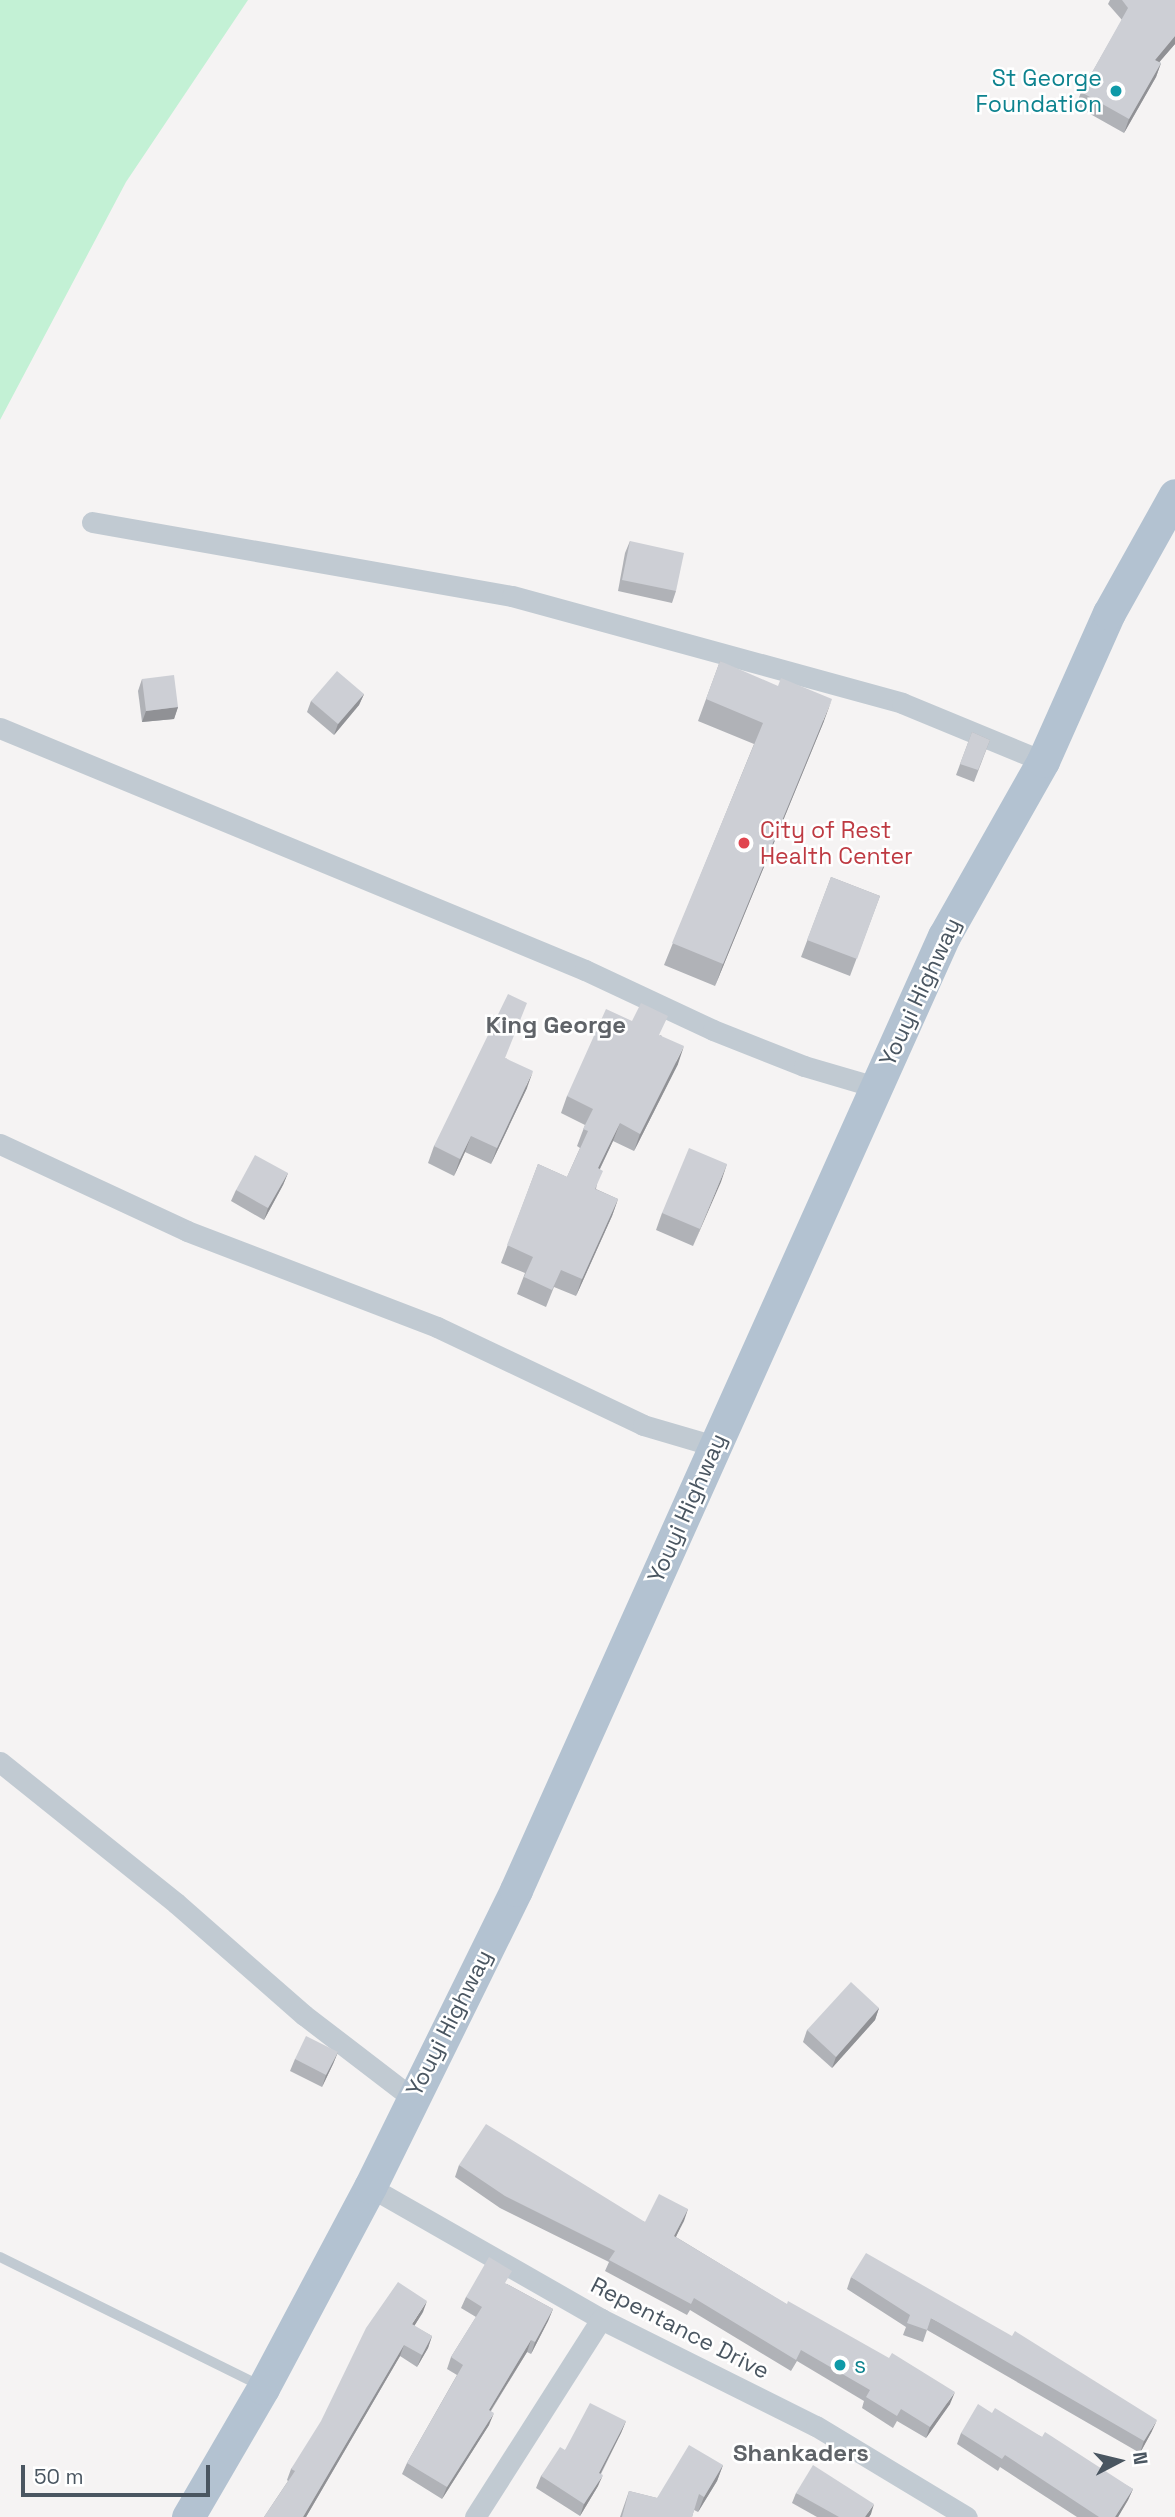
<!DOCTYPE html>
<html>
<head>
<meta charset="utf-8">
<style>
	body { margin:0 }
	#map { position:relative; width:1175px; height:2517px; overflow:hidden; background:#f5f3f3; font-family:"Space Grotesk",sans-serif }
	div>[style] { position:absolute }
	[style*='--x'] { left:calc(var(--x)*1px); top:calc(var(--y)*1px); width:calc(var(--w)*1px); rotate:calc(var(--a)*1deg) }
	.green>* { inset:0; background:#c3f1d5 }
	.lane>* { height:10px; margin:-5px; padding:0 5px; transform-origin:5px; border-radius:5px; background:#c1cad2 }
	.street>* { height:21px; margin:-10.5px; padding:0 10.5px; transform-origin:10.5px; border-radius:10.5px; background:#c1cad2 }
	.primary>* { height:33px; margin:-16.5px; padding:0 16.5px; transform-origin:16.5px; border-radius:16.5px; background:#b3c2d1 }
	.wall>* { inset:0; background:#b0b2b7 }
	.shaded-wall>* { inset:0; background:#909195 }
	.building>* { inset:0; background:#cdcfd5 }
	.dots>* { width:19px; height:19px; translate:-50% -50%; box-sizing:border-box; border:4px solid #fff; border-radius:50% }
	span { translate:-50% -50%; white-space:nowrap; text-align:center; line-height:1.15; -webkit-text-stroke:5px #fff; paint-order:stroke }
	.culture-label { font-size:23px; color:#0d838f }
	.right { translate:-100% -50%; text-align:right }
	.left { translate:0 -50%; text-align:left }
	.health-label { font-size:23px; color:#be3a42 }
	.street-label { font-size:23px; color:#4a5661 }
	.neighbourhood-label { font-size:24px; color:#5f6368; font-weight:700 }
	.north { position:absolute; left:1084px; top:2426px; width:70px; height:70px; -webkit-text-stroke:5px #fff; paint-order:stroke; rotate:83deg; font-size:19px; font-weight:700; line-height:28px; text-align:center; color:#4a5661 }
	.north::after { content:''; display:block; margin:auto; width:24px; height:32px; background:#4a5661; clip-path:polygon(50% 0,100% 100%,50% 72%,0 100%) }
	.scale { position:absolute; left:21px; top:2465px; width:189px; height:32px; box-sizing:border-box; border:4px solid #4a5661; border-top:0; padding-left:9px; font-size:21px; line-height:24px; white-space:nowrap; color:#4a5661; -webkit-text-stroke:5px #fff; paint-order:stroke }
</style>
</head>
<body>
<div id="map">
	<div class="green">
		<i style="clip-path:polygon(0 0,248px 0,126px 182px,0 420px)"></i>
	</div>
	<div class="lane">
		<i style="--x:0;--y:2257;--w:291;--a:26.3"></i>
	</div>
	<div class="street">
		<i style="--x:92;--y:522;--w:426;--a:10"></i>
		<i style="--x:512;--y:596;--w:404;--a:15.3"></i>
		<i style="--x:902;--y:703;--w:152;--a:22.4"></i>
		<i style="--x:0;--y:728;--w:633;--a:22.47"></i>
		<i style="--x:585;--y:970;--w:141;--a:25.1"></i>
		<i style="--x:713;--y:1030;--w:98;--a:21.6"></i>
		<i style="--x:804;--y:1066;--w:75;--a:16.3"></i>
		<i style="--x:0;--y:1144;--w:206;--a:24.9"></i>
		<i style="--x:187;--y:1231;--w:268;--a:21"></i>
		<i style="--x:437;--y:1327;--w:228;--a:25.4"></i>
		<i style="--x:643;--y:1425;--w:75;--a:16.3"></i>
		<i style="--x:0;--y:1762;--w:226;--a:38.7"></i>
		<i style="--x:176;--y:1903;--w:170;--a:41.2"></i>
		<i style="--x:304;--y:2015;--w:136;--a:37.5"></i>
		<i style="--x:370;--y:2187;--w:266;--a:29.7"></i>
		<i style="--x:601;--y:2319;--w:240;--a:26.5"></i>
		<i style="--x:816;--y:2426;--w:176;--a:31.1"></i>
		<i style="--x:475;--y:2517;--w:235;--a:-57.5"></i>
	</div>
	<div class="primary">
		<i style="--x:188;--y:2517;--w:149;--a:-59.8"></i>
		<i style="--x:263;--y:2388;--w:228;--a:-62"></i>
		<i style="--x:370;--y:2187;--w:331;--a:-63.8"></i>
		<i style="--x:516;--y:1890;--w:1046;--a:-65.84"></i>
		<i style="--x:944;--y:936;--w:201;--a:-60.5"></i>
		<i style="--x:1043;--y:761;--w:162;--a:-66"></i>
		<i style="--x:1109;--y:613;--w:135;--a:-60.8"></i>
	</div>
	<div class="wall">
		<i style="clip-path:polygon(1110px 0,1175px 0,1175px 44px,1159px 62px,1161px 63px,1156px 77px,1124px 133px,1076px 106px,1081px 92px,1122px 20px,1108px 4px)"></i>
		<i style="clip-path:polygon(630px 541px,676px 591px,672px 603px,618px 591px,625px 553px)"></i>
		<i style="clip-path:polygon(720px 661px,824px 721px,715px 986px,664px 965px,754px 744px,698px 721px)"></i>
		<i style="clip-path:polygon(142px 679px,178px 707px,174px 719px,142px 722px,138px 691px)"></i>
		<i style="clip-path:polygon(364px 694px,359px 705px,334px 735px,307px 712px,311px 701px)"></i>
		<i style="clip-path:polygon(972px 732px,990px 740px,974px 782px,956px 775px)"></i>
		<i style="clip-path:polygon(831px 877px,880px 896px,850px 976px,801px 957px)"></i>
		<i style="clip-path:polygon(661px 1035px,678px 1064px,634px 1151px,613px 1141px,600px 1169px,596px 1189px,618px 1199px,612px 1216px,576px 1296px,554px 1287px,546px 1307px,517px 1294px,525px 1273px,501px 1263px,538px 1164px,567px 1177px,580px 1148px,577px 1146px,585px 1125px,561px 1113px,567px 1096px)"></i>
		<i style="clip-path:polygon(506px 1058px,527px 1088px,491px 1164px,465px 1152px,454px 1176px,428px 1163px,434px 1146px)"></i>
		<i style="clip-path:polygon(727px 1164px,693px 1246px,656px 1230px,662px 1213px)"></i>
		<i style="clip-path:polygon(288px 1173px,283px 1185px,264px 1220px,231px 1201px,236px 1190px)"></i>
		<i style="clip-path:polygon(879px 2008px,875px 2020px,832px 2068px,803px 2042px,807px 2030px)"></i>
		<i style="clip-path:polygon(338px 2052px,333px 2064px,322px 2087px,290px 2071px,295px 2059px)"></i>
		<i style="clip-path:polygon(459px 2165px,645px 2222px,688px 2209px,676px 2237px,950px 2404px,926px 2438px,897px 2421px,893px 2428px,862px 2408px,864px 2401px,797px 2361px,791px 2371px,690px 2310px,687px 2315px,605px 2271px,609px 2262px,500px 2208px,455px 2177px)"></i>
		<i style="clip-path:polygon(851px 2277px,1152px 2431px,1140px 2453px,927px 2330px,923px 2342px,903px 2335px,906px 2327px,847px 2289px)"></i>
		<i style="clip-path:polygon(507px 2284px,553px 2309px,548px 2321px,531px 2354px,527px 2352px,491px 2411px,489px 2425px,442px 2499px,402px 2474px,407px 2463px,457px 2375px,447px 2369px,451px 2357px,476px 2317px,461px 2308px,466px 2297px)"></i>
		<i style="clip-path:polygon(423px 2312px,414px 2326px,432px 2336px,428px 2348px,417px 2367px,400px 2356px,306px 2517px,264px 2517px,288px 2481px,287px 2480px,291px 2469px)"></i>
		<i style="clip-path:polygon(992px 2413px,1042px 2437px,1133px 2489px,1128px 2500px,1118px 2517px,1077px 2517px,1000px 2467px,998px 2471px,957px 2444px,961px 2433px)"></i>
		<i style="clip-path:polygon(626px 2421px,621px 2433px,601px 2474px,598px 2486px,580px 2516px,536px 2488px,541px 2476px,565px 2450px)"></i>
		<i style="clip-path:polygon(723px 2465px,717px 2481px,698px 2512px,694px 2510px,692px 2517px,620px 2517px,629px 2491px,657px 2498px)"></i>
		<i style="clip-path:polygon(796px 2493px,871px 2514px,869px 2517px,817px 2517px,792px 2503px)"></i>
	</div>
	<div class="shaded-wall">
		<i style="clip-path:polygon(1175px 36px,1175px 44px,1150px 73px,1155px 60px)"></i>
		<i style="clip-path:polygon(1161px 63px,1156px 77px,1124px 133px,1129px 119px)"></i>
		<i style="clip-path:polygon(364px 694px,359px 705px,334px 735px,338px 724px)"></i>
		<i style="clip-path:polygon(832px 699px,824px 721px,715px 986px,723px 964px)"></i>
		<i style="clip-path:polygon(178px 707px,174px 719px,142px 722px,146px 711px)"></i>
		<i style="clip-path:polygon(684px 1046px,678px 1064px,634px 1151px,640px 1134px)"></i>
		<i style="clip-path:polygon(533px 1071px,527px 1088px,491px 1164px,497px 1148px)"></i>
		<i style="clip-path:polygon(620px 1123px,613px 1141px,592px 1185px,598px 1168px)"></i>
		<i style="clip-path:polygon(471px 1136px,465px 1152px,454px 1176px,460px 1159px)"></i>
		<i style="clip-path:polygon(727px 1164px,721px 1182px,693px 1246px,700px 1229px)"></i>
		<i style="clip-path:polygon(288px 1173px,283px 1185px,264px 1220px,268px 1208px)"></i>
		<i style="clip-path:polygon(618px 1199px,612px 1216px,576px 1296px,582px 1279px)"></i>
		<i style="clip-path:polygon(879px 2008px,875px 2020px,832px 2068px,836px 2057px)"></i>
		<i style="clip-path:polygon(338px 2052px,333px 2064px,322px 2087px,326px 2075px)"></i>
		<i style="clip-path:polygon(688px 2209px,684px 2221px,670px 2248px,674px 2236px)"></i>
		<i style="clip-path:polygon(427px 2301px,423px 2312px,408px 2336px,412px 2324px)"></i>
		<i style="clip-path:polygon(553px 2309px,548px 2321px,531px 2354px,535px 2342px)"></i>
		<i style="clip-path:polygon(432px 2336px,428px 2348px,417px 2367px,422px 2355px)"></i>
		<i style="clip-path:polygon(531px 2340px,527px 2352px,484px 2421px,489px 2410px)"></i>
		<i style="clip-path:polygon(404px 2345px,400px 2356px,306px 2517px,303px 2517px)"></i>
		<i style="clip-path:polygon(955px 2392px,950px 2404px,926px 2438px,930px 2427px)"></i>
		<i style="clip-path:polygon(494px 2413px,489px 2425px,442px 2499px,447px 2487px)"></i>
		<i style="clip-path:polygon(1157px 2420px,1152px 2431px,1140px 2453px,1144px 2441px)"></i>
		<i style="clip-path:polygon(626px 2421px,621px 2433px,595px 2484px,599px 2473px)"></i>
		<i style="clip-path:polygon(723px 2465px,717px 2481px,698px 2512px,704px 2497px)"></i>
		<i style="clip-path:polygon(603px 2475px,598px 2486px,580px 2516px,584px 2504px)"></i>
		<i style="clip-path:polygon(1133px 2489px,1128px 2500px,1118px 2517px,1115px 2517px)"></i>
		<i style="clip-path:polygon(874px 2504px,871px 2514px,869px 2517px,865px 2517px)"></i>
	</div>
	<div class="building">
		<i style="clip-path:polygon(1122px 0,1175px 0,1175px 36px,1155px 60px,1161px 63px,1129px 119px,1081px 92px,1128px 8px)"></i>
		<i style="clip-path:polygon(630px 541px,684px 553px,676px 591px,622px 580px)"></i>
		<i style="clip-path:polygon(720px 661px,778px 686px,781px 678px,832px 699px,723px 964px,672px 943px,763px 723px,706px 699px)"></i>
		<i style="clip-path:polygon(337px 671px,364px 694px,338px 724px,311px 701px)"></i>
		<i style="clip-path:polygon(174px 675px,178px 707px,146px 711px,142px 679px)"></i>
		<i style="clip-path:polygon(972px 732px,990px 740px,978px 770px,960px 764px)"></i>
		<i style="clip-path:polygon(831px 877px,880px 896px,857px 959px,807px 940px)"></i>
		<i style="clip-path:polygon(508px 994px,527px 1003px,505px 1058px,533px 1071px,497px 1148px,471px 1136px,460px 1159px,434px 1146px)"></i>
		<i style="clip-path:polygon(641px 1003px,668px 1016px,659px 1035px,684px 1046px,640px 1134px,620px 1123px,598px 1168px,603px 1171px,595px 1189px,618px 1199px,582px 1279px,561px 1270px,552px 1290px,524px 1277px,533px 1257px,507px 1245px,538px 1164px,567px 1177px,588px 1131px,583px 1129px,593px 1109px,567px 1096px,606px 1009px,632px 1021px)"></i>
		<i style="clip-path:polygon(689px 1148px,727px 1164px,700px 1229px,662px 1213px)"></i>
		<i style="clip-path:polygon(255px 1155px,288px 1173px,268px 1208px,236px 1190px)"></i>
		<i style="clip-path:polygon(851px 1982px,879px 2008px,836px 2057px,807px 2030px)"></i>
		<i style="clip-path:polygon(306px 2036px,338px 2052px,326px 2075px,295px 2059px)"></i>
		<i style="clip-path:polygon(486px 2124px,645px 2222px,659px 2194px,688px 2209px,674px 2236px,787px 2304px,788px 2301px,889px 2358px,892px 2353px,955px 2392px,930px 2427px,901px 2409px,897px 2416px,866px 2397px,870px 2390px,801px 2350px,796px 2360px,694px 2298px,691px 2304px,609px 2260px,615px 2251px,505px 2196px,459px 2165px)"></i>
		<i style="clip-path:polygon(866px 2253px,1012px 2336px,1015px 2331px,1157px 2420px,1144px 2441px,931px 2318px,927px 2330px,907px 2323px,910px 2315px,851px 2277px)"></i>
		<i style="clip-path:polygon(489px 2257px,512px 2271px,505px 2283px,553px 2309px,535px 2342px,531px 2340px,489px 2410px,494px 2413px,447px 2487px,407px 2463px,463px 2365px,451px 2357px,482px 2307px,466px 2297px)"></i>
		<i style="clip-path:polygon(398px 2282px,427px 2301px,412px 2324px,432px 2336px,422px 2355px,404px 2345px,303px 2517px,264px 2517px,295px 2471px,291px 2469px,321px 2421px,366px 2328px)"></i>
		<i style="clip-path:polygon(590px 2403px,626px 2421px,599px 2473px,603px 2475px,584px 2504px,541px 2476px,560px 2447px,565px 2450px)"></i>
		<i style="clip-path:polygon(978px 2404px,992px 2413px,995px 2408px,1042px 2437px,1045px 2432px,1133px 2489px,1115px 2517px,1099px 2517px,1005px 2455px,1002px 2459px,961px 2433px)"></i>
		<i style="clip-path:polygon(689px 2445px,723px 2465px,704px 2497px,699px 2494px,692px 2517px,622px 2517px,629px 2491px,657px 2498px)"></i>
		<i style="clip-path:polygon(813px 2465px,874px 2504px,865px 2517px,839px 2517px,796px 2493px)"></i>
	</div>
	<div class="dots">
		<i style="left:1116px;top:91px;background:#0f9aa8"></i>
		<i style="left:744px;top:843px;background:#e0444e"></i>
		<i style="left:840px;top:2365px;background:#0f9aa8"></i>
	</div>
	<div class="culture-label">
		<span class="right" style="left:1102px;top:91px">St George<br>Foundation</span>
		<span class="left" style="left:854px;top:2365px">s</span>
	</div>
	<div class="health-label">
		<span class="left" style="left:760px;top:843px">City of Rest<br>Health Center</span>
	</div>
	<div class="street-label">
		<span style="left:920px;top:992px;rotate:-65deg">Youyi Highway</span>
		<span style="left:687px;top:1508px;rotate:-66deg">Youyi Highway</span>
		<span style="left:449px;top:2023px;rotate:-63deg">Youyi Highway</span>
		<span style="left:680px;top:2328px;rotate:27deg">Repentance Drive</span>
	</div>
	<div class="neighbourhood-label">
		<span style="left:556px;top:1025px">King George</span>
		<span style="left:801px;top:2453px">Shankaders</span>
	</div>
	<div class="north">N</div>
	<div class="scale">50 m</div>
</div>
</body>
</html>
